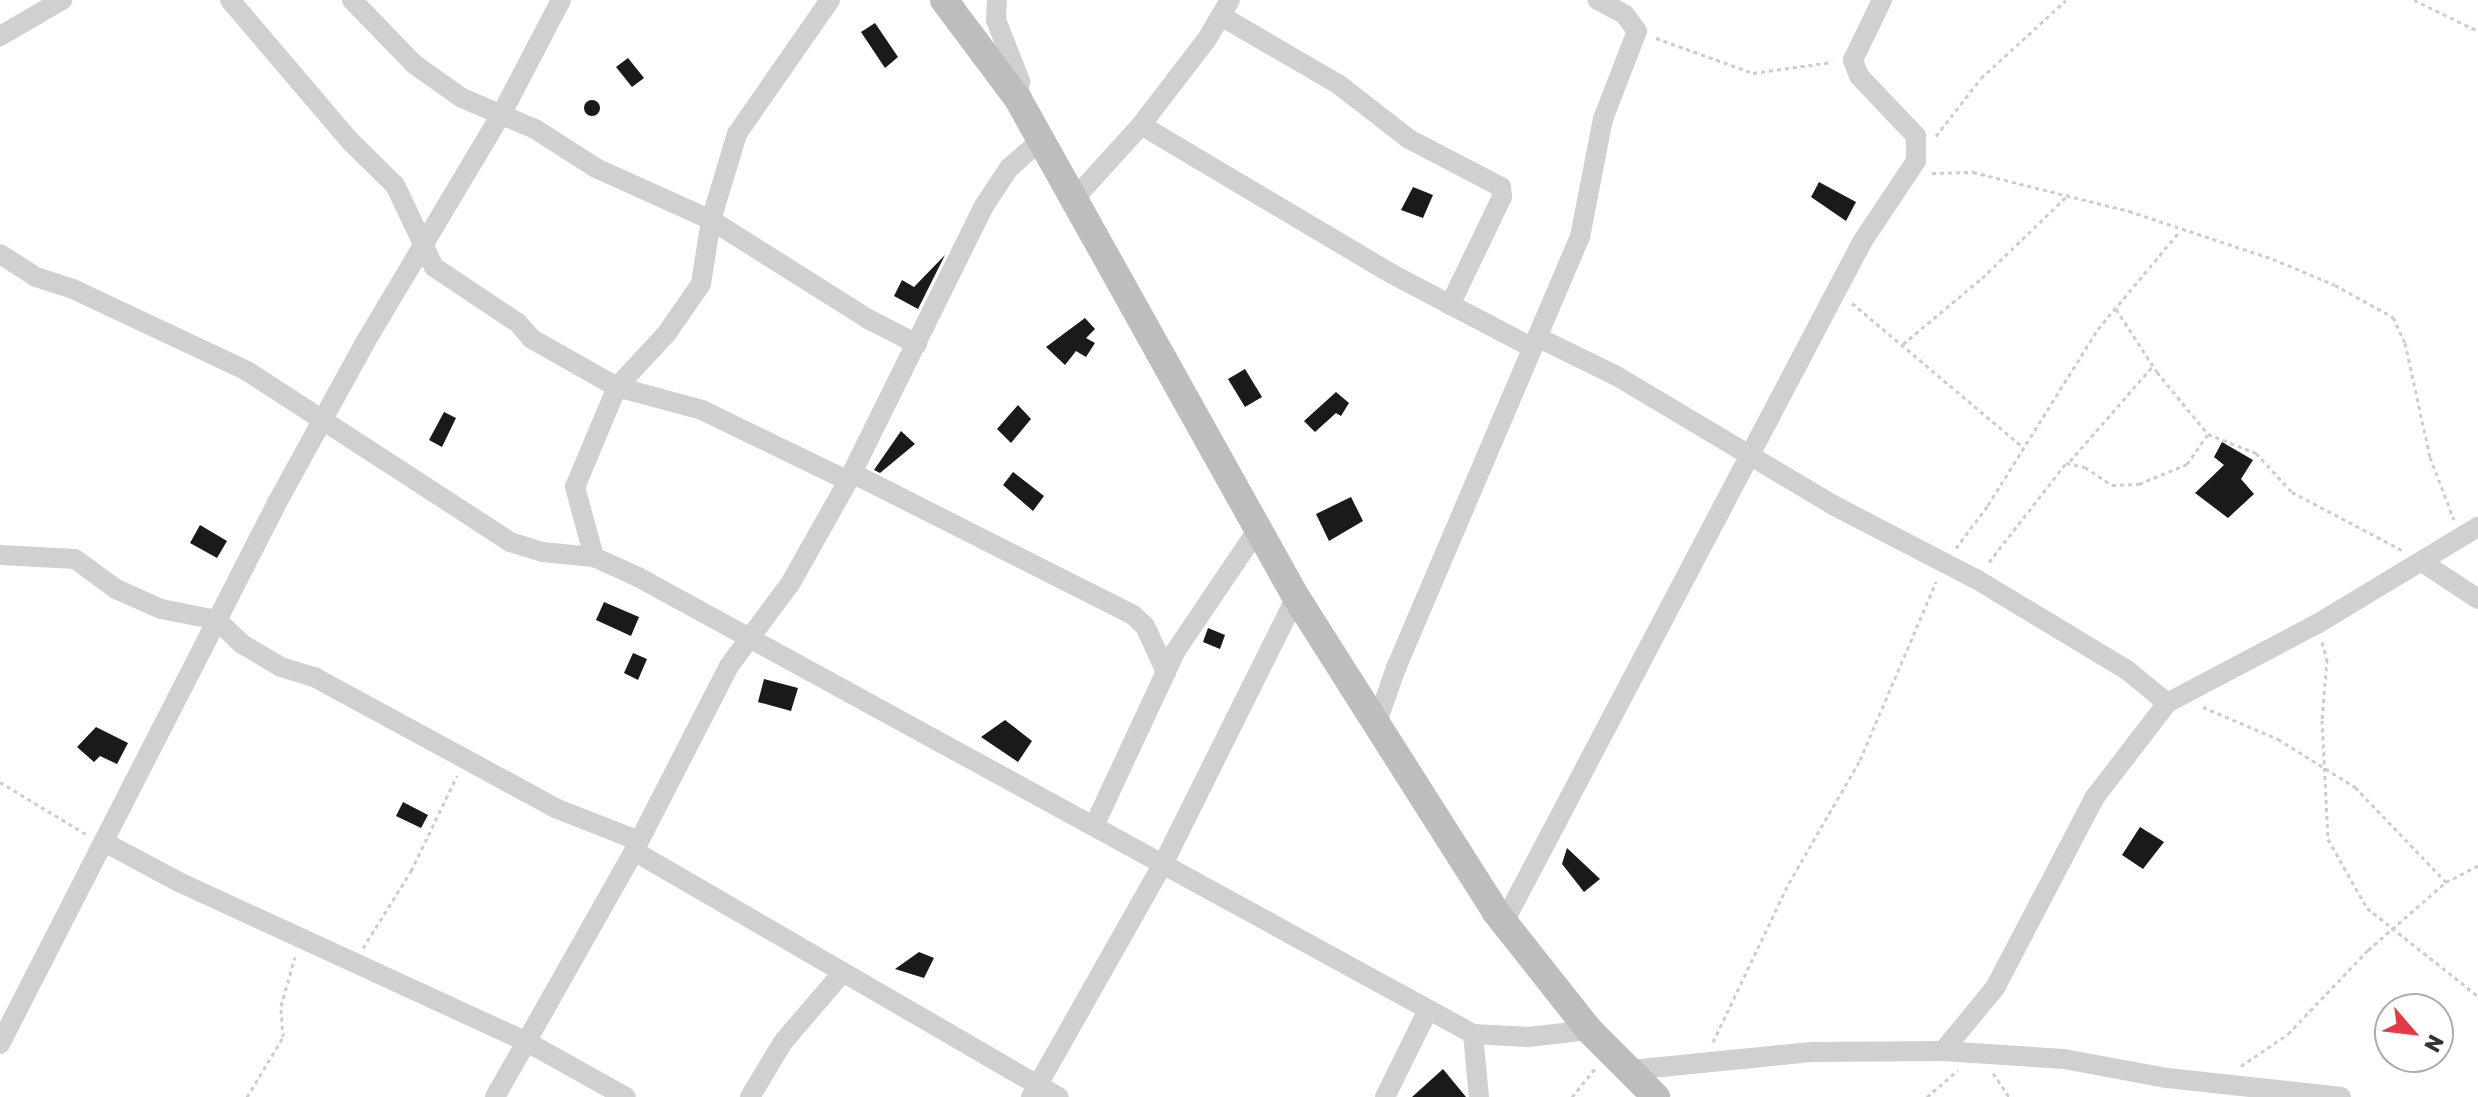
<!DOCTYPE html>
<html>
<head>
<meta charset="utf-8">
<style>
	body { margin:0 }
	#map { position:relative; width:2478px; height:1097px; overflow:hidden; background:#fff; font-family:Rubik,sans-serif }
	div>[style] { position:absolute }
	[style*='--x'] { left:calc(var(--x)*1px); top:calc(var(--y)*1px); width:calc(var(--w)*1px); rotate:calc(var(--a)*1deg) }
	.building>* { inset:0; background:#1a1a1a }
	.round { border-radius:50% }
	.path>* { height:3px; margin-top:-1.5px; transform-origin:0; background:repeating-linear-gradient(90deg,#cdcdcd 0 4px,transparent 0 8px) }
	.street>* { height:20px; margin:-10px; padding:0 10px; transform-origin:10px; border-radius:10px; background:#d0d0d0 }
	.secondary>* { height:28px; margin:-14px; padding:0 14px; transform-origin:14px; border-radius:14px; background:#bdbdbd }
	span { translate:-50% -50%; white-space:nowrap; text-align:center; line-height:1.15; -webkit-text-stroke:8px #fff; paint-order:stroke }
	.north { position:absolute; left:2374px; top:993px; width:80px; height:80px; box-sizing:border-box; background:#fff; border:2px solid #adadad; border-radius:50%; rotate:118deg; font-size:22px; font-weight:700; line-height:32px; text-align:center; color:#333 }
	.north::after { content:''; display:block; margin:auto; width:28px; height:36px; background:#e63946; clip-path:polygon(50% 0,100% 100%,50% 72%,0 100%) }
</style>
</head>
<body>
<div id="map">
	<div class="building">
		<i style="clip-path:polygon(875px 23px,898px 57px,885px 68px,861px 32px)"></i>
		<i style="clip-path:polygon(628px 58px,644px 78px,632px 87px,616px 67px)"></i>
		<i class="round" style="left:584px;top:100px;width:16px;height:16px"></i>
		<i style="clip-path:polygon(1819px 182px,1856px 202px,1846px 221px,1811px 197px)"></i>
		<i style="clip-path:polygon(1413px 187px,1433px 195px,1423px 218px,1401px 210px)"></i>
		<i style="clip-path:polygon(945px 255px,918px 309px,894px 296px,902px 280px,914px 287px)"></i>
		<i style="clip-path:polygon(1085px 318px,1095px 329px,1086px 338px,1095px 343px,1086px 357px,1076px 351px,1065px 365px,1046px 347px)"></i>
		<i style="clip-path:polygon(1245px 369px,1262px 397px,1245px 407px,1228px 379px)"></i>
		<i style="clip-path:polygon(1336px 392px,1349px 403px,1341px 416px,1336px 413px,1315px 432px,1304px 421px)"></i>
		<i style="clip-path:polygon(1018px 405px,1031px 419px,1011px 443px,997px 429px)"></i>
		<i style="clip-path:polygon(444px 412px,456px 418px,442px 447px,429px 440px)"></i>
		<i style="clip-path:polygon(901px 431px,915px 444px,880px 473px,874px 470px)"></i>
		<i style="clip-path:polygon(2222px 442px,2253px 460px,2241px 479px,2254px 494px,2228px 518px,2195px 493px,2224px 465px,2214px 457px)"></i>
		<i style="clip-path:polygon(1013px 472px,1044px 496px,1033px 511px,1003px 485px)"></i>
		<i style="clip-path:polygon(1351px 497px,1363px 521px,1329px 541px,1316px 514px)"></i>
		<i style="clip-path:polygon(200px 525px,227px 541px,217px 558px,190px 543px)"></i>
		<i style="clip-path:polygon(604px 602px,639px 617px,631px 636px,596px 620px)"></i>
		<i style="clip-path:polygon(1208px 628px,1225px 635px,1220px 649px,1203px 642px)"></i>
		<i style="clip-path:polygon(633px 653px,647px 659px,638px 680px,624px 673px)"></i>
		<i style="clip-path:polygon(764px 679px,798px 688px,791px 711px,758px 702px)"></i>
		<i style="clip-path:polygon(1005px 720px,1032px 741px,1018px 762px,981px 737px)"></i>
		<i style="clip-path:polygon(96px 727px,128px 743px,117px 764px,100px 756px,94px 762px,77px 747px)"></i>
		<i style="clip-path:polygon(403px 802px,428px 815px,421px 828px,396px 816px)"></i>
		<i style="clip-path:polygon(2140px 827px,2164px 842px,2143px 869px,2122px 855px)"></i>
		<i style="clip-path:polygon(1567px 848px,1600px 879px,1584px 892px,1562px 864px)"></i>
		<i style="clip-path:polygon(919px 952px,934px 958px,924px 978px,895px 969px)"></i>
		<i style="clip-path:polygon(1443px 1069px,1466px 1097px,1412px 1097px)"></i>
	</div>
	<div class="path">
		<i style="--x:2414;--y:0;--w:71;--a:25.8"></i>
		<i style="--x:1656;--y:38;--w:103;--a:19.8"></i>
		<i style="--x:1753;--y:73;--w:80;--a:-7.9"></i>
		<i style="--x:1936;--y:136;--w:73;--a:-52.2"></i>
		<i style="--x:1981;--y:78;--w:115;--a:-42.5"></i>
		<i style="--x:1932;--y:173;--w:41;--a:-1.4"></i>
		<i style="--x:1973;--y:172;--w:161;--a:14"></i>
		<i style="--x:2129;--y:211;--w:152;--a:18.4"></i>
		<i style="--x:2273;--y:259;--w:67;--a:22.8"></i>
		<i style="--x:2335;--y:285;--w:66;--a:28.9"></i>
		<i style="--x:2393;--y:317;--w:29;--a:65"></i>
		<i style="--x:2405;--y:343;--w:117;--a:77.6"></i>
		<i style="--x:2430;--y:457;--w:67;--a:69.1"></i>
		<i style="--x:1852;--y:303;--w:224;--a:40.1"></i>
		<i style="--x:2116;--y:309;--w:75;--a:56.9"></i>
		<i style="--x:2157;--y:372;--w:80;--a:50.6"></i>
		<i style="--x:2208;--y:434;--w:52;--a:21.6"></i>
		<i style="--x:2256;--y:453;--w:53;--a:47.3"></i>
		<i style="--x:2292;--y:492;--w:124;--a:27.8"></i>
		<i style="--x:1903;--y:344;--w:103;--a:-39.9"></i>
		<i style="--x:1982;--y:278;--w:121;--a:-44"></i>
		<i style="--x:2070;--y:461;--w:125;--a:-48.9"></i>
		<i style="--x:1956;--y:548;--w:54;--a:-53.3"></i>
		<i style="--x:1988;--y:505;--w:208;--a:-58"></i>
		<i style="--x:2098;--y:329;--w:128;--a:-50.1"></i>
		<i style="--x:1989;--y:562;--w:125;--a:-52.1"></i>
		<i style="--x:2066;--y:463;--w:19;--a:12"></i>
		<i style="--x:2085;--y:467;--w:32;--a:34"></i>
		<i style="--x:2112;--y:485;--w:27;--a:-2"></i>
		<i style="--x:2139;--y:484;--w:52;--a:-22.6"></i>
		<i style="--x:2187;--y:464;--w:37;--a:-55"></i>
		<i style="--x:2322;--y:642;--w:18;--a:74"></i>
		<i style="--x:2327;--y:659;--w:61;--a:94.7"></i>
		<i style="--x:2322;--y:720;--w:119;--a:87.1"></i>
		<i style="--x:2328;--y:839;--w:79;--a:60.5"></i>
		<i style="--x:2367;--y:908;--w:142;--a:38.4"></i>
		<i style="--x:2203;--y:707;--w:82;--a:23.1"></i>
		<i style="--x:2278;--y:739;--w:91;--a:31.9"></i>
		<i style="--x:2355;--y:787;--w:132;--a:46.2"></i>
		<i style="--x:0;--y:782;--w:100;--a:31.2"></i>
		<i style="--x:363;--y:948;--w:91;--a:-58.1"></i>
		<i style="--x:411;--y:871;--w:106;--a:-64.2"></i>
		<i style="--x:1713;--y:1042;--w:176;--a:-64.5"></i>
		<i style="--x:1789;--y:883;--w:142;--a:-60"></i>
		<i style="--x:1860;--y:760;--w:194;--a:-66.9"></i>
		<i style="--x:2241;--y:1066;--w:57;--a:-34.2"></i>
		<i style="--x:2288;--y:1034;--w:116;--a:-46.4"></i>
		<i style="--x:2368;--y:950;--w:103;--a:-41.1"></i>
		<i style="--x:2446;--y:882;--w:36;--a:-27"></i>
		<i style="--x:1993;--y:1073;--w:29;--a:56"></i>
		<i style="--x:247;--y:1097;--w:70;--a:-59"></i>
		<i style="--x:283;--y:1037;--w:31;--a:-94"></i>
		<i style="--x:281;--y:1006;--w:51;--a:-74.1"></i>
		<i style="--x:1572;--y:1097;--w:36;--a:-51"></i>
		<i style="--x:1927;--y:1097;--w:41;--a:-41.1"></i>
	</div>
	<div class="street">
		<i style="--x:230;--y:0;--w:184;--a:49.6"></i>
		<i style="--x:349;--y:140;--w:64;--a:44.4"></i>
		<i style="--x:395;--y:185;--w:91;--a:64.6"></i>
		<i style="--x:434;--y:267;--w:101;--a:33.7"></i>
		<i style="--x:518;--y:323;--w:21;--a:49"></i>
		<i style="--x:532;--y:339;--w:98;--a:29.5"></i>
		<i style="--x:617;--y:387;--w:108;--a:112.8"></i>
		<i style="--x:575;--y:487;--w:73;--a:74.8"></i>
		<i style="--x:352;--y:0;--w:89;--a:45.9"></i>
		<i style="--x:414;--y:64;--w:59;--a:35.3"></i>
		<i style="--x:462;--y:98;--w:79;--a:23"></i>
		<i style="--x:535;--y:129;--w:72;--a:32.6"></i>
		<i style="--x:596;--y:168;--w:126;--a:24.3"></i>
		<i style="--x:711;--y:220;--w:186;--a:32.2"></i>
		<i style="--x:868;--y:319;--w:55;--a:27"></i>
		<i style="--x:830;--y:0;--w:163;--a:124.8"></i>
		<i style="--x:737;--y:134;--w:90;--a:106.8"></i>
		<i style="--x:711;--y:220;--w:65;--a:98.9"></i>
		<i style="--x:701;--y:284;--w:60;--a:124.8"></i>
		<i style="--x:667;--y:333;--w:74;--a:132.8"></i>
		<i style="--x:617;--y:387;--w:88;--a:15.1"></i>
		<i style="--x:702;--y:410;--w:162;--a:25.9"></i>
		<i style="--x:997;--y:0;--w:20;--a:93"></i>
		<i style="--x:996;--y:20;--w:66;--a:68.5"></i>
		<i style="--x:1020;--y:81;--w:18;--a:96"></i>
		<i style="--x:1221;--y:16;--w:135;--a:30.2"></i>
		<i style="--x:1338;--y:84;--w:90;--a:37.8"></i>
		<i style="--x:1409;--y:139;--w:104;--a:27.6"></i>
		<i style="--x:1501;--y:187;--w:10;--a:84"></i>
		<i style="--x:1502;--y:197;--w:120;--a:115.7"></i>
		<i style="--x:0;--y:36;--w:72;--a:-30.1"></i>
		<i style="--x:1141;--y:125;--w:292;--a:30.7"></i>
		<i style="--x:1392;--y:274;--w:157;--a:27.7"></i>
		<i style="--x:1074;--y:199;--w:100;--a:-47.8"></i>
		<i style="--x:1141;--y:125;--w:108;--a:-52.5"></i>
		<i style="--x:1207;--y:39;--w:45;--a:-59.5"></i>
		<i style="--x:0;--y:254;--w:43;--a:32.6"></i>
		<i style="--x:36;--y:277;--w:39;--a:18"></i>
		<i style="--x:73;--y:289;--w:192;--a:25.2"></i>
		<i style="--x:247;--y:371;--w:314;--a:33"></i>
		<i style="--x:510;--y:542;--w:34;--a:17"></i>
		<i style="--x:542;--y:552;--w:52;--a:5.5"></i>
		<i style="--x:594;--y:557;--w:48;--a:24.4"></i>
		<i style="--x:638;--y:577;--w:952;--a:28.69"></i>
		<i style="--x:1473;--y:1034;--w:55;--a:3.1"></i>
		<i style="--x:1528;--y:1037;--w:61;--a:-6.5"></i>
		<i style="--x:1537;--y:337;--w:87;--a:26"></i>
		<i style="--x:1615;--y:375;--w:254;--a:30.8"></i>
		<i style="--x:1833;--y:505;--w:161;--a:27.4"></i>
		<i style="--x:1976;--y:579;--w:176;--a:31.1"></i>
		<i style="--x:2127;--y:670;--w:52;--a:39.5"></i>
		<i style="--x:852;--y:473;--w:315;--a:26.8"></i>
		<i style="--x:1133;--y:615;--w:16;--a:43"></i>
		<i style="--x:1145;--y:626;--w:51;--a:65.5"></i>
		<i style="--x:0;--y:555;--w:75;--a:3.1"></i>
		<i style="--x:75;--y:559;--w:51;--a:36.2"></i>
		<i style="--x:116;--y:589;--w:49;--a:24"></i>
		<i style="--x:161;--y:609;--w:57;--a:11.1"></i>
		<i style="--x:217;--y:620;--w:35;--a:44"></i>
		<i style="--x:242;--y:644;--w:45;--a:30.5"></i>
		<i style="--x:281;--y:667;--w:37;--a:17"></i>
		<i style="--x:316;--y:678;--w:272;--a:28.5"></i>
		<i style="--x:555;--y:808;--w:90;--a:21.4"></i>
		<i style="--x:2422;--y:562;--w:67;--a:33.5"></i>
		<i style="--x:1376;--y:725;--w:60;--a:-70.7"></i>
		<i style="--x:1396;--y:668;--w:469;--a:-66.9"></i>
		<i style="--x:1580;--y:237;--w:120;--a:-79"></i>
		<i style="--x:1603;--y:119;--w:94;--a:-68.9"></i>
		<i style="--x:1637;--y:31;--w:21;--a:-127"></i>
		<i style="--x:1624;--y:14;--w:30;--a:-152"></i>
		<i style="--x:1094;--y:826;--w:192;--a:-65"></i>
		<i style="--x:1175;--y:652;--w:148;--a:-56"></i>
		<i style="--x:106;--y:843;--w:83;--a:28.1"></i>
		<i style="--x:179;--y:882;--w:383;--a:24.7"></i>
		<i style="--x:527;--y:1042;--w:113;--a:29.1"></i>
		<i style="--x:634;--y:851;--w:491;--a:30.1"></i>
		<i style="--x:1504;--y:922;--w:768;--a:-62.23"></i>
		<i style="--x:1862;--y:242;--w:97;--a:-56.3"></i>
		<i style="--x:1916;--y:161;--w:25;--a:-90"></i>
		<i style="--x:1916;--y:136;--w:83;--a:-133.5"></i>
		<i style="--x:1859;--y:76;--w:17;--a:-111"></i>
		<i style="--x:1853;--y:60;--w:67;--a:-64.2"></i>
		<i style="--x:1473;--y:1034;--w:63;--a:84.6"></i>
		<i style="--x:0;--y:1044;--w:610;--a:-62.89"></i>
		<i style="--x:278;--y:501;--w:183;--a:-61.2"></i>
		<i style="--x:366;--y:341;--w:265;--a:-59.2"></i>
		<i style="--x:502;--y:113;--w:127;--a:-62.4"></i>
		<i style="--x:1943;--y:1051;--w:121;--a:3.8"></i>
		<i style="--x:2064;--y:1059;--w:105;--a:10.5"></i>
		<i style="--x:2167;--y:1078;--w:175;--a:6.2"></i>
		<i style="--x:1631;--y:1070;--w:182;--a:-5.7"></i>
		<i style="--x:1812;--y:1052;--w:131;--a:-0.4"></i>
		<i style="--x:1943;--y:1051;--w:82;--a:-50.5"></i>
		<i style="--x:1995;--y:988;--w:216;--a:-62.4"></i>
		<i style="--x:2095;--y:797;--w:118;--a:-52.5"></i>
		<i style="--x:2167;--y:703;--w:170;--a:-27.8"></i>
		<i style="--x:2317;--y:624;--w:188;--a:-31.1"></i>
		<i style="--x:495;--y:1097;--w:283;--a:-60.5"></i>
		<i style="--x:634;--y:851;--w:208;--a:-62.8"></i>
		<i style="--x:729;--y:666;--w:102;--a:-53.4"></i>
		<i style="--x:790;--y:584;--w:118;--a:-60.6"></i>
		<i style="--x:848;--y:481;--w:307;--a:-63.7"></i>
		<i style="--x:984;--y:206;--w:45;--a:-56.7"></i>
		<i style="--x:1009;--y:168;--w:41;--a:-41.1"></i>
		<i style="--x:750;--y:1097;--w:64;--a:-59"></i>
		<i style="--x:783;--y:1042;--w:92;--a:-49.4"></i>
		<i style="--x:1031;--y:1097;--w:268;--a:-60.5"></i>
		<i style="--x:1163;--y:864;--w:298;--a:-63.5"></i>
		<i style="--x:1385;--y:1097;--w:97;--a:-63.7"></i>
	</div>
	<div class="secondary">
		<i style="--x:944;--y:0;--w:124;--a:53.2"></i>
		<i style="--x:1018;--y:99;--w:570;--a:60.83"></i>
		<i style="--x:1296;--y:597;--w:372;--a:57.6"></i>
		<i style="--x:1495;--y:911;--w:152;--a:51.7"></i>
		<i style="--x:1589;--y:1030;--w:95;--a:45"></i>
	</div>
	<div class="north">N</div>
</div>
</body>
</html>
